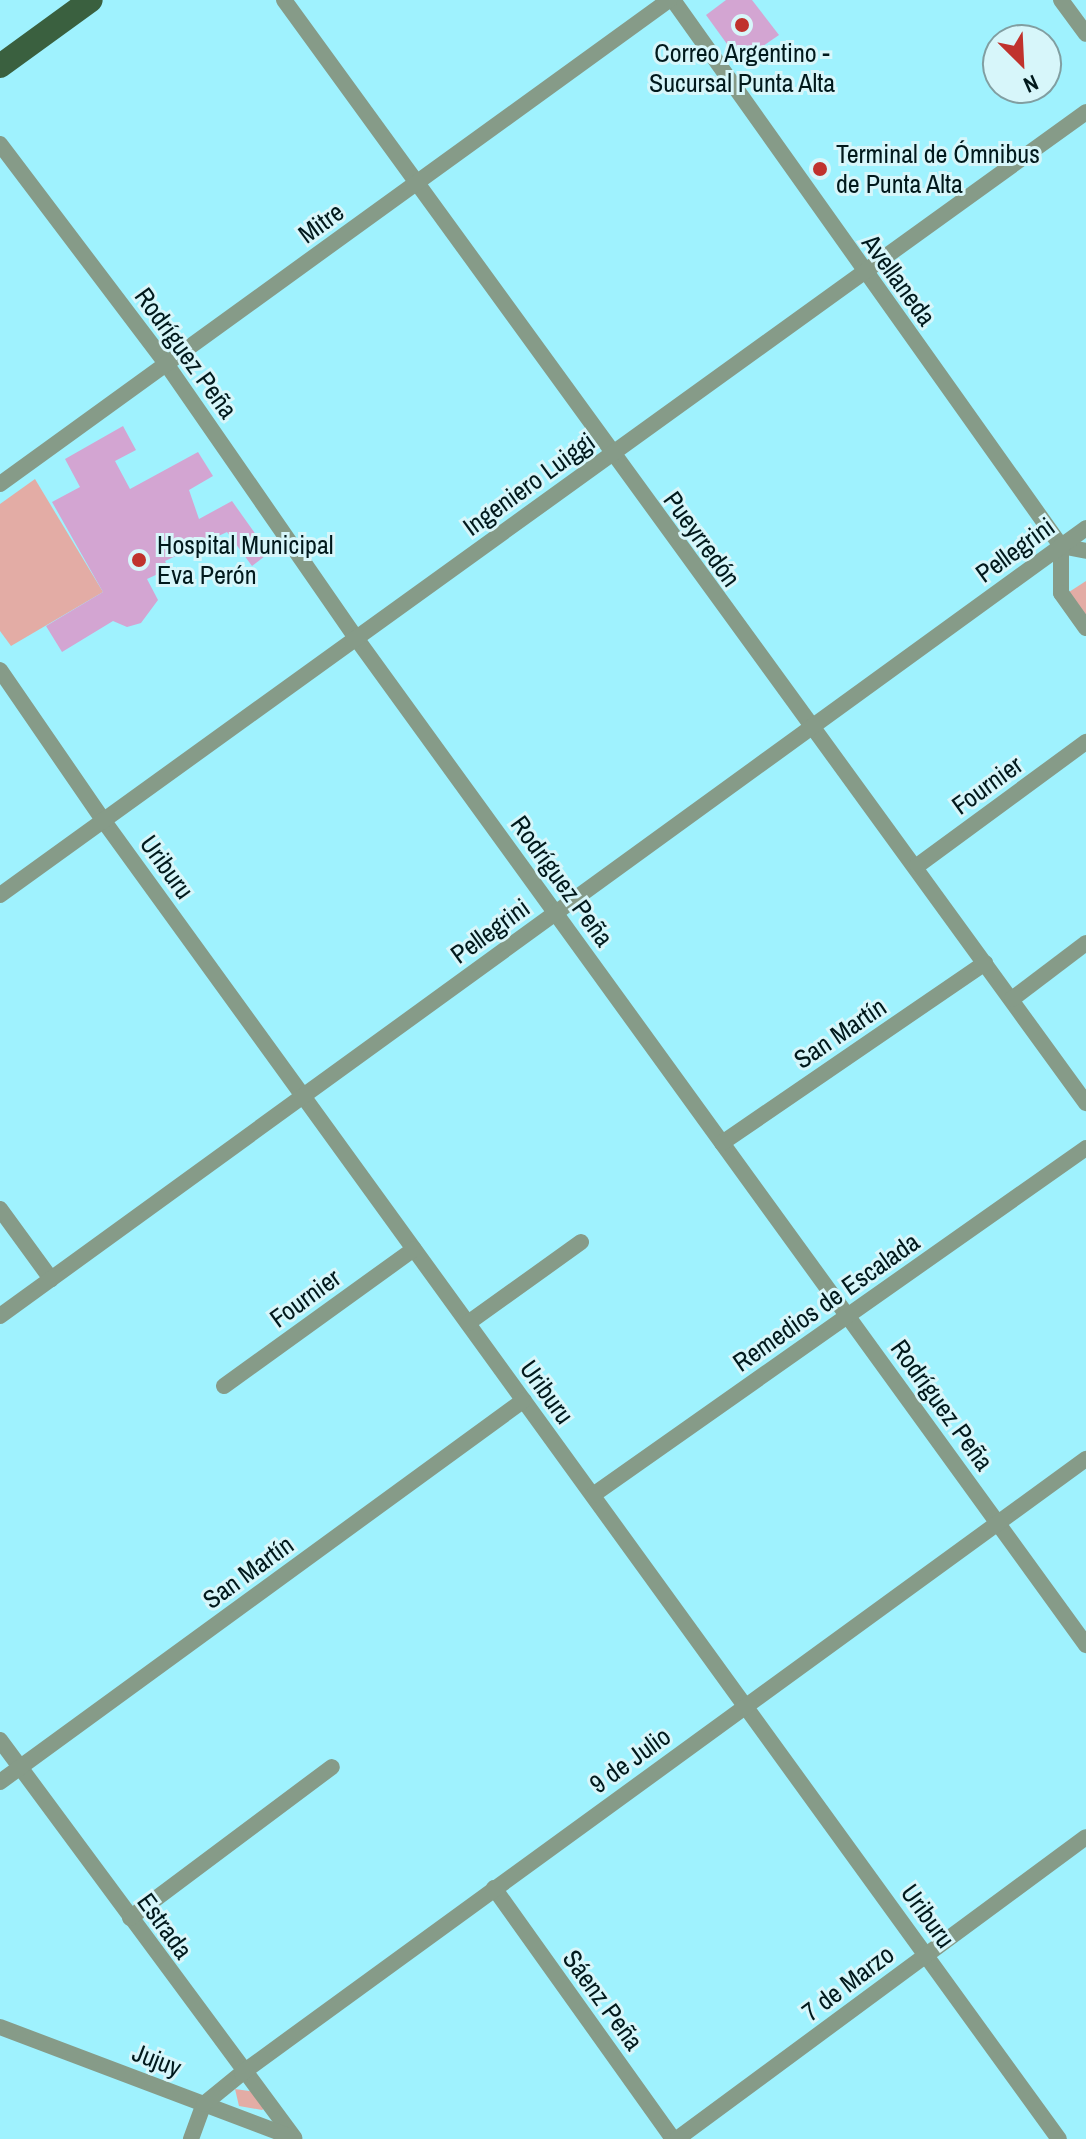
<!DOCTYPE html>
<html>
<head>
<meta charset="utf-8">
<style>
	body { margin:0 }
	#map { position:relative; width:1086px; height:2139px; overflow:hidden; background:#9ff2fe; font-family:"Archivo Narrow",sans-serif }
	div>[style] { position:absolute }
	[style*='--x'] { left:calc(var(--x)*1px); top:calc(var(--y)*1px); width:calc(var(--w)*1px); rotate:calc(var(--a)*1deg) }
	.green>* { inset:0; background:#e3aca5 }
	.building>* { inset:0; background:#d3a5d2 }
	.street>* { height:16px; margin:-8px; padding:0 8px; transform-origin:8px; border-radius:8px; background:#869b88 }
	.primary>* { height:24px; margin:-12px; padding:0 12px; transform-origin:12px; border-radius:12px; background:#3a603f }
	.dots>* { width:22px; height:22px; translate:-50% -50%; box-sizing:border-box; border:4px solid #d7f6fa; border-radius:50% }
	span { translate:-50% -50%; white-space:nowrap; text-align:center; line-height:1.15; -webkit-text-stroke:6px #d7f6fa; paint-order:stroke }
	.poi-label { font-size:26px; color:#01191c }
	.left { translate:0 -50%; text-align:left }
	.street-label { font-size:26px; color:#01191c }
	.north { position:absolute; left:982px; top:24px; width:80px; height:80px; box-sizing:border-box; background:#d7f6fa; border:2px solid #819ea1; border-radius:50%; rotate:156deg; font-size:22px; font-weight:700; line-height:32px; text-align:center; color:#01191c }
	.north::after { content:''; display:block; margin:auto; width:28px; height:36px; background:#c0322d; clip-path:polygon(50% 0,100% 100%,50% 72%,0 100%) }
</style>
</head>
<body>
<div id="map">
	<div class="green">
		<i style="clip-path:polygon(35px 479px,103px 592px,11px 646px,0 631px,0 504px)"></i>
		<i style="clip-path:polygon(1086px 581px,1086px 615px,1069px 592px)"></i>
		<i style="clip-path:polygon(235px 2089px,263px 2093px,271px 2105px,262px 2110px,239px 2106px)"></i>
	</div>
	<div class="building">
		<i style="clip-path:polygon(726px 0,752px 0,779px 35px,740px 62px,706px 15px)"></i>
		<i style="clip-path:polygon(123px 426px,136px 450px,115px 461px,130px 489px,198px 452px,213px 476px,189px 490px,199px 519px,232px 501px,269px 553px,252px 566px,227px 532px,165px 561px,169px 569px,147px 579px,158px 600px,141px 623px,127px 627px,113px 621px,62px 652px,46px 626px,103px 592px,52px 502px,80px 487px,65px 459px)"></i>
	</div>
	<div class="street">
		<i style="--x:284;--y:0;--w:1364;--a:53.98"></i>
		<i style="--x:673;--y:0;--w:670;--a:54.6"></i>
		<i style="--x:1061;--y:546;--w:47;--a:90"></i>
		<i style="--x:1061;--y:593;--w:43;--a:54.5"></i>
		<i style="--x:1061;--y:0;--w:42;--a:53.7"></i>
		<i style="--x:0;--y:144;--w:277;--a:52.9"></i>
		<i style="--x:167;--y:365;--w:332;--a:55.3"></i>
		<i style="--x:356;--y:638;--w:1244;--a:54.06"></i>
		<i style="--x:0;--y:484;--w:826;--a:-35.88"></i>
		<i style="--x:1061;--y:546;--w:25;--a:11"></i>
		<i style="--x:0;--y:670;--w:182;--a:55.5"></i>
		<i style="--x:103;--y:820;--w:1629;--a:54.07"></i>
		<i style="--x:917;--y:866;--w:210;--a:-36.3"></i>
		<i style="--x:0;--y:895;--w:1339;--a:-35.79"></i>
		<i style="--x:1012;--y:999;--w:93;--a:-37.1"></i>
		<i style="--x:722;--y:1143;--w:319;--a:-34.4"></i>
		<i style="--x:0;--y:1209;--w:87;--a:53.9"></i>
		<i style="--x:0;--y:1316;--w:1342;--a:-35.96"></i>
		<i style="--x:468;--y:1323;--w:139;--a:-35.6"></i>
		<i style="--x:224;--y:1386;--w:234;--a:-35.8"></i>
		<i style="--x:593;--y:1495;--w:603;--a:-35.14"></i>
		<i style="--x:0;--y:1740;--w:495;--a:53.5"></i>
		<i style="--x:0;--y:1782;--w:648;--a:-36.09"></i>
		<i style="--x:494;--y:1888;--w:308;--a:54.5"></i>
		<i style="--x:130;--y:1918;--w:252;--a:-36.8"></i>
		<i style="--x:0;--y:2027;--w:314;--a:20.7"></i>
		<i style="--x:191;--y:2139;--w:37;--a:-70"></i>
		<i style="--x:204;--y:2104;--w:49;--a:-39.2"></i>
		<i style="--x:242;--y:2073;--w:1044;--a:-36.04"></i>
		<i style="--x:677;--y:2139;--w:508;--a:-36.44"></i>
	</div>
	<div class="primary">
		<i style="--x:0;--y:66;--w:112;--a:-36"></i>
	</div>
	<div class="dots">
		<i style="left:742px;top:25px;background:#c0322d"></i>
		<i style="left:820px;top:169px;background:#c0322d"></i>
		<i style="left:139px;top:560px;background:#c0322d"></i>
	</div>
	<div class="poi-label">
		<span style="left:742px;top:68px">Correo Argentino -<br>Sucursal Punta Alta</span>
		<span class="left" style="left:836px;top:169px">Terminal de Ómnibus<br>de Punta Alta</span>
		<span class="left" style="left:157px;top:560px">Hospital Municipal<br>Eva Perón</span>
	</div>
	<div class="street-label">
		<span style="left:321px;top:223px;rotate:-36deg">Mitre</span>
		<span style="left:899px;top:280px;rotate:54deg">Avellaneda</span>
		<span style="left:186px;top:353px;rotate:54deg">Rodríguez Peña</span>
		<span style="left:529px;top:484px;rotate:-36deg">Ingeniero Luiggi</span>
		<span style="left:702px;top:539px;rotate:54deg">Pueyrredón</span>
		<span style="left:1015px;top:550px;rotate:-36deg">Pellegrini</span>
		<span style="left:987px;top:785px;rotate:-36deg">Fournier</span>
		<span style="left:167px;top:867px;rotate:54deg">Uriburu</span>
		<span style="left:562px;top:881px;rotate:54deg">Rodríguez Peña</span>
		<span style="left:490px;top:931px;rotate:-36deg">Pellegrini</span>
		<span style="left:840px;top:1033px;rotate:-34deg">San Martín</span>
		<span style="left:305px;top:1298px;rotate:-36deg">Fournier</span>
		<span style="left:826px;top:1302px;rotate:-35deg">Remedios de Escalada</span>
		<span style="left:547px;top:1392px;rotate:54deg">Uriburu</span>
		<span style="left:942px;top:1405px;rotate:54deg">Rodríguez Peña</span>
		<span style="left:248px;top:1572px;rotate:-36deg">San Martín</span>
		<span style="left:630px;top:1760px;rotate:-36deg">9 de Julio</span>
		<span style="left:928px;top:1916px;rotate:54deg">Uriburu</span>
		<span style="left:165px;top:1926px;rotate:54deg">Estrada</span>
		<span style="left:848px;top:1983px;rotate:-37deg">7 de Marzo</span>
		<span style="left:603px;top:2000px;rotate:54deg">Sáenz Peña</span>
		<span style="left:157px;top:2060px;rotate:21deg">Jujuy</span>
	</div>
	<div class="north">N</div>
</div>
</body>
</html>
